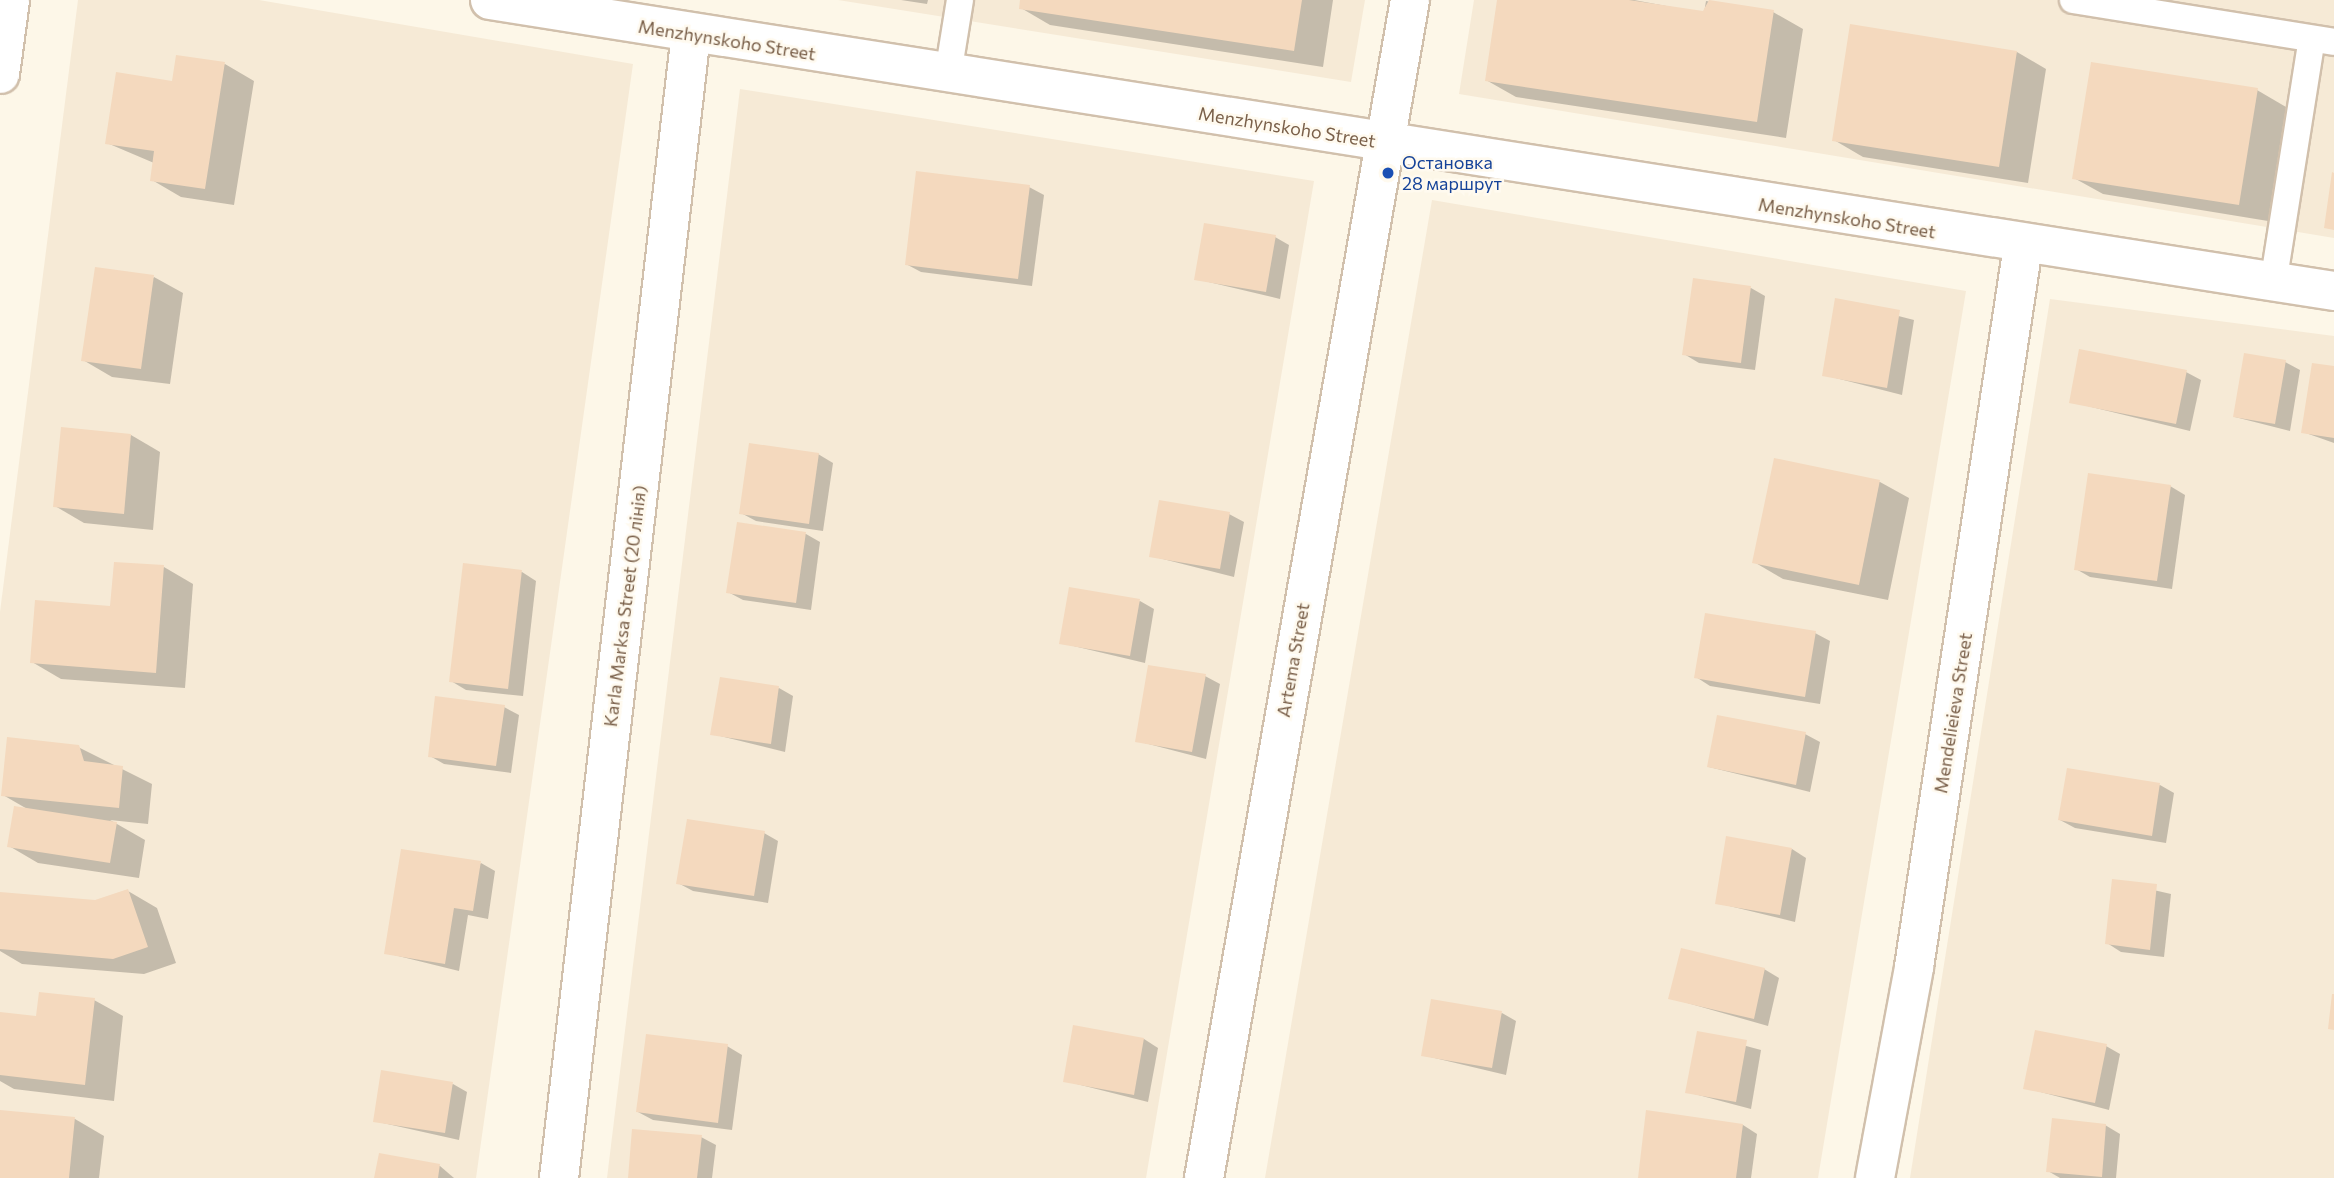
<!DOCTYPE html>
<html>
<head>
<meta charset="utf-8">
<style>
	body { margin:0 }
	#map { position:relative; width:2334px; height:1178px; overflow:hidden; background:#fdf7e8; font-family:Commissioner,sans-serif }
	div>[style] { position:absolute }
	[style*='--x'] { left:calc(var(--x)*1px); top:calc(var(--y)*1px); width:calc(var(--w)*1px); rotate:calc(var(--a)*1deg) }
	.residential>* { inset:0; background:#f6ead6 }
	.shadow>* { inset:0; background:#0003 }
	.building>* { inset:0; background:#f4d9be }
	.roads { filter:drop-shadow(2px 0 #d1c0ac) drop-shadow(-2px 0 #d1c0ac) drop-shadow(0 2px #d1c0ac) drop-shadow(0 -2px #d1c0ac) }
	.service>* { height:26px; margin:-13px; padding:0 13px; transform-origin:13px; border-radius:13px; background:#fff }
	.minor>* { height:38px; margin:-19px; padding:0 19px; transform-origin:19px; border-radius:19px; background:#fff }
	.dots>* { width:19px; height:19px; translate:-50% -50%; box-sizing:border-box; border:4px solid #fffaef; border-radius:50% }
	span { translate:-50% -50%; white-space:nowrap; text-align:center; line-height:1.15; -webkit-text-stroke:5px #fffaef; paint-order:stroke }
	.street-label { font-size:18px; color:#7a604a }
	.transit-label { font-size:18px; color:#164399 }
	.left { translate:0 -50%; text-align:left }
</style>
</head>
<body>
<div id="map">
	<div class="residential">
		<i style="clip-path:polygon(78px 0,259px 0,633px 64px,476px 1178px,0 1178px,0 612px)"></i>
		<i style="clip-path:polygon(838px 0,1365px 0,1351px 82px)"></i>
		<i style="clip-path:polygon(1474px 0,2334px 0,2334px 238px,1459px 94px)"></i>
		<i style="clip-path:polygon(740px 89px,1314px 181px,1146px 1178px,607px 1178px)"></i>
		<i style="clip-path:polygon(1432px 200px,1966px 291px,1818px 1178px,1265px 1178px)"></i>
		<i style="clip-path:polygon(2050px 299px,2334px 336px,2334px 1178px,1910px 1178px)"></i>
	</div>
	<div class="shadow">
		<i style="clip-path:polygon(901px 0,928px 0,927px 4px)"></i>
		<i style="clip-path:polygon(1022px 0,1333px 0,1323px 67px,1050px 25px,1021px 8px)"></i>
		<i style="clip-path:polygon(1499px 0,1634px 0,1704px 13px,1706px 1px,1773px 12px,1803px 29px,1786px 138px,1516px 97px,1486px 80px)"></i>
		<i style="clip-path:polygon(2017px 52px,2046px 69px,2028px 183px,1863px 157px,1834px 140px)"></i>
		<i style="clip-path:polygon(225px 64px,254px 81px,234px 205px,181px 197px,152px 180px,154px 163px,107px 143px,173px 83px)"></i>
		<i style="clip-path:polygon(2257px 90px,2286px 107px,2268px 221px,2103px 194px,2074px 178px)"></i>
		<i style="clip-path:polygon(1029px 187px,1044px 195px,1032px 286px,921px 272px,906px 264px)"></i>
		<i style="clip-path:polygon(1275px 237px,1289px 245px,1280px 299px,1196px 279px)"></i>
		<i style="clip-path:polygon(154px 277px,183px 293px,170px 384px,112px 377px,83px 360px)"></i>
		<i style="clip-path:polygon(1695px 280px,1751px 288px,1765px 296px,1755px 370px,1699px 363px,1684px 354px)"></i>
		<i style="clip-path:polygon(1836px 300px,1914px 320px,1902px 395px,1824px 375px)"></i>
		<i style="clip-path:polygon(2285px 362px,2300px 370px,2290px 431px,2235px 417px)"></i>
		<i style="clip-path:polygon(2334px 368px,2334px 443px,2303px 432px)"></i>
		<i style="clip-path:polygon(2186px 372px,2201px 380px,2190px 431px,2071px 402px)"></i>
		<i style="clip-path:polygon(131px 435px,160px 452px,153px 530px,84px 523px,55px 506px)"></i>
		<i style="clip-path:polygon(818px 454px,833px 463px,823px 531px,756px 521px,741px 513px)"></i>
		<i style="clip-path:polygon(1775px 460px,1880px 482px,1909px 498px,1888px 600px,1783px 579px,1754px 562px)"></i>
		<i style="clip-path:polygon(2170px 486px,2185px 495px,2172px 589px,2090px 577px,2076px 569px)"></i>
		<i style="clip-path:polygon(1229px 514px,1244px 522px,1234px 577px,1151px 556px)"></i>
		<i style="clip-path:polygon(738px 524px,806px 534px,820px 542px,811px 610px,743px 600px,728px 592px)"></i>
		<i style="clip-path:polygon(465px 565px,522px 572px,536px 581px,523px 696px,466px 690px,451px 681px)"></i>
		<i style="clip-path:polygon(164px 567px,193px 584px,185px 688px,61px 679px,32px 662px)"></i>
		<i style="clip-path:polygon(1140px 601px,1154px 609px,1145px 663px,1061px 643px)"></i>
		<i style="clip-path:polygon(1815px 633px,1830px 641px,1820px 704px,1710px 686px,1696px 677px)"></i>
		<i style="clip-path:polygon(1205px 676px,1220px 684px,1206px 759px,1137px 741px)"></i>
		<i style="clip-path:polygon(779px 688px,793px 696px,785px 752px,712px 734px)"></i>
		<i style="clip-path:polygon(504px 707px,519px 715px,511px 773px,444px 764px,430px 756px)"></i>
		<i style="clip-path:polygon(1805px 734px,1820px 742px,1810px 792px,1709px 767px)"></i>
		<i style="clip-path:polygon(78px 747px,152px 784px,148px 824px,110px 820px,145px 840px,139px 878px,38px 863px,9px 846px,29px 810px,3px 795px)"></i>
		<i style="clip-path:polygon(2160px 785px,2174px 793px,2166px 843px,2075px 828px,2060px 820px)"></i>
		<i style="clip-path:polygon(764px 833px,778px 841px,768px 903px,693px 891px,678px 883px)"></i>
		<i style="clip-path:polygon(1792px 849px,1806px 858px,1795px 922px,1717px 903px)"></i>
		<i style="clip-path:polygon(481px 863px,495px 871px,488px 919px,468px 915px,459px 971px,386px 953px)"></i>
		<i style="clip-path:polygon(2114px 881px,2171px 894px,2164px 957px,2121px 952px,2107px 943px)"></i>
		<i style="clip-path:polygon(128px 891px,157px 908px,176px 963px,144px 974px,22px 964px,0 951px,0 894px,95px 902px)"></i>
		<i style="clip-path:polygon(1764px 969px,1779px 978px,1768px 1026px,1670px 998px)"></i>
		<i style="clip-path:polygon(94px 1000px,123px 1016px,114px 1101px,14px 1089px,0 1081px,0 1014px,38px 1018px)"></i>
		<i style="clip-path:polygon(1502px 1013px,1516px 1021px,1506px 1075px,1422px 1055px)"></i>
		<i style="clip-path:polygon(1698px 1033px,1761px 1050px,1751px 1109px,1687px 1092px)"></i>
		<i style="clip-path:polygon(1144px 1039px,1158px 1048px,1148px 1102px,1065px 1081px)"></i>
		<i style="clip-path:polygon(727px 1046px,742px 1055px,732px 1130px,653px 1120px,638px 1112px)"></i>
		<i style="clip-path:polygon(2106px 1046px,2120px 1054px,2109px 1110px,2025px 1088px)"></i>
		<i style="clip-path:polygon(453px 1084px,467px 1092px,459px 1140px,374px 1121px)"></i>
		<i style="clip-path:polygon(0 1111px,75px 1119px,104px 1136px,99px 1178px,0 1178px)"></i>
		<i style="clip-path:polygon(1648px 1112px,1743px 1125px,1757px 1134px,1751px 1178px,1640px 1178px)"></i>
		<i style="clip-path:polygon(2105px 1125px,2120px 1134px,2116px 1178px,2060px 1178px,2048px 1171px)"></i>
		<i style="clip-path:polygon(701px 1137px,716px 1145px,712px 1178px,630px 1178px)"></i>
		<i style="clip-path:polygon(380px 1155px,440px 1166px,454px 1178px,376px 1178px)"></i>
	</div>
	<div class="building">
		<i style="clip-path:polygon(1020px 0,1302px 0,1294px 51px,1019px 9px)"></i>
		<i style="clip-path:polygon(1497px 0,1629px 0,1703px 11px,1709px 0,1774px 10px,1757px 122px,1485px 81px)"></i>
		<i style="clip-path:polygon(1850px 24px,2017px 51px,1999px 167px,1832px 141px)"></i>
		<i style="clip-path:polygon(176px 55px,225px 62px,205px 189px,150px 181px,154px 151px,105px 144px,116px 72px,172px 81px)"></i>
		<i style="clip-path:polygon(2091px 62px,2258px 88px,2239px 205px,2072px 179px)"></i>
		<i style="clip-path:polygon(916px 171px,1030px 185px,1018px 279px,905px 265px)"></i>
		<i style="clip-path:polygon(2332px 172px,2334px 173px,2334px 230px,2324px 228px)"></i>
		<i style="clip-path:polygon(1204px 223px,1276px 235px,1266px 292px,1194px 280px)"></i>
		<i style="clip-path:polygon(95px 267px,154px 275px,141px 369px,81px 361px)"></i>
		<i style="clip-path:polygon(1693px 278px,1751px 286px,1741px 363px,1682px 355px)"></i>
		<i style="clip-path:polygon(1835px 298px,1900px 310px,1887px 388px,1822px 376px)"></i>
		<i style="clip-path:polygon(2079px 349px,2187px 370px,2176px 424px,2069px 403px)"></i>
		<i style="clip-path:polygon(2244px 353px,2286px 360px,2275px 424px,2233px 417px)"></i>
		<i style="clip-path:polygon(2312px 363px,2334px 366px,2334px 438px,2301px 433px)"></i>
		<i style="clip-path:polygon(61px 427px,131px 434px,124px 514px,53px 507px)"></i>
		<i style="clip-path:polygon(749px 443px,819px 453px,809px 524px,739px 514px)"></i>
		<i style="clip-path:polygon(1774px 458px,1880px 480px,1859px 585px,1752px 563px)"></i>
		<i style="clip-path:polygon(2088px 473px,2171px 485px,2157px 581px,2074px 570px)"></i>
		<i style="clip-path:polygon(1159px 500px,1230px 512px,1220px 569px,1149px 557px)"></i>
		<i style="clip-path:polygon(737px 522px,806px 532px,796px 603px,726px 593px)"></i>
		<i style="clip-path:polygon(114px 562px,164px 565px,156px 673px,30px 663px,35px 600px,110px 606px)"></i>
		<i style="clip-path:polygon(463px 563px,522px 570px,508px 689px,449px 682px)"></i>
		<i style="clip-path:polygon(1069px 587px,1140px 599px,1130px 656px,1059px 644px)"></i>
		<i style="clip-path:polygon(1705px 613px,1816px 631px,1805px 697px,1694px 678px)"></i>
		<i style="clip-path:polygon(1148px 665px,1206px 674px,1192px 752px,1135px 742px)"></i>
		<i style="clip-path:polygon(720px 677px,779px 686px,771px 744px,710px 735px)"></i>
		<i style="clip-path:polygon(435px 696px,505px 705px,496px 766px,428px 757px)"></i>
		<i style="clip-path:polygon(1717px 715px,1806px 732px,1796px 785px,1707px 767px)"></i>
		<i style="clip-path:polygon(7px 737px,79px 745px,84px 761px,123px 766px,119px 808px,1px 796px)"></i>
		<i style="clip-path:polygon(2067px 768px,2160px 783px,2152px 836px,2058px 820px)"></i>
		<i style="clip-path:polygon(14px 806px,117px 822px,110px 863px,7px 847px)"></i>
		<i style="clip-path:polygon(687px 819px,765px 831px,754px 896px,676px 884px)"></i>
		<i style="clip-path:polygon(1726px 836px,1792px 848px,1780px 915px,1715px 904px)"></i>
		<i style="clip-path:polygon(401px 849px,481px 861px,473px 911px,454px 908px,445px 964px,384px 954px)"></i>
		<i style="clip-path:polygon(2112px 879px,2157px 884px,2150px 950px,2105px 944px)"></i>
		<i style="clip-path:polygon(128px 889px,148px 947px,113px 959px,0 949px,0 892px,95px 900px)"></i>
		<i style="clip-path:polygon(1681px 948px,1765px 968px,1754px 1019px,1668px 999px)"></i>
		<i style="clip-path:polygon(39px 992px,95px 998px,85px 1085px,0 1075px,0 1012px,36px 1016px)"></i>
		<i style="clip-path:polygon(2332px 994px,2334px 994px,2334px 1030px,2328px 1029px)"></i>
		<i style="clip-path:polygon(1431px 999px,1502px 1011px,1492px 1068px,1421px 1056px)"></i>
		<i style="clip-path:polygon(1073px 1025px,1144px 1038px,1134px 1095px,1063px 1082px)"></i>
		<i style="clip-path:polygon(2035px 1030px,2107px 1044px,2095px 1103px,2023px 1089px)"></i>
		<i style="clip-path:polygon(1697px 1031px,1747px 1040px,1736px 1102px,1685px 1093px)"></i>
		<i style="clip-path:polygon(646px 1034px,728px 1044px,718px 1123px,636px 1112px)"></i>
		<i style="clip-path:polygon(381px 1070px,453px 1082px,445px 1133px,373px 1122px)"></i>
		<i style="clip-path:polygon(0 1110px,75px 1117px,69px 1178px,0 1178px)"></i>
		<i style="clip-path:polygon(1646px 1110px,1743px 1124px,1736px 1178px,1638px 1178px)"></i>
		<i style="clip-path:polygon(2052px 1118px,2106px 1124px,2102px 1177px,2046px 1172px)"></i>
		<i style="clip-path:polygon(632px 1129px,702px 1135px,697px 1178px,628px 1178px)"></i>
		<i style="clip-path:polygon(379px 1153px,440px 1164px,438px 1178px,374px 1178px)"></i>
	</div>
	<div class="roads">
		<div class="service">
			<i style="--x:2073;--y:0;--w:264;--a:9.1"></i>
			<i style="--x:948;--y:74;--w:75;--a:-80.8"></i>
			<i style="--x:2273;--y:284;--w:248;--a:-81"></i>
		</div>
		<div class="minor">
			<i style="--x:490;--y:0;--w:1867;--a:8.97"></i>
			<i style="--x:0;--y:74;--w:75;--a:-82.3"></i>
			<i style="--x:559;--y:1178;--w:1152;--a:-83.42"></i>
			<i style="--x:1204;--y:1178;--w:1196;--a:-80.08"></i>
			<i style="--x:1875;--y:1178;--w:215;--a:-79.5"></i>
			<i style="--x:1914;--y:967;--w:729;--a:-81.4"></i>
		</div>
	</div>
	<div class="dots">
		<i style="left:1388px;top:173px;background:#1a4fb4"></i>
	</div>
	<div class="street-label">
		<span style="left:727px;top:40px;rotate:9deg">Menzhynskoho Street</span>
		<span style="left:1287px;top:127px;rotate:9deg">Menzhynskoho Street</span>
		<span style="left:1847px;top:218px;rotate:9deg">Menzhynskoho Street</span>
		<span style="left:625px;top:606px;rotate:-83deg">Karla Marksa Street (20 лiнiя)</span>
		<span style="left:1293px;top:660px;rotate:-80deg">Artema Street</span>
		<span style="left:1953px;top:713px;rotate:-81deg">Mendelieieva Street</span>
	</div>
	<div class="transit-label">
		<span class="left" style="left:1402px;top:173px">Остановка<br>28 маршрут</span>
	</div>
</div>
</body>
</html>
